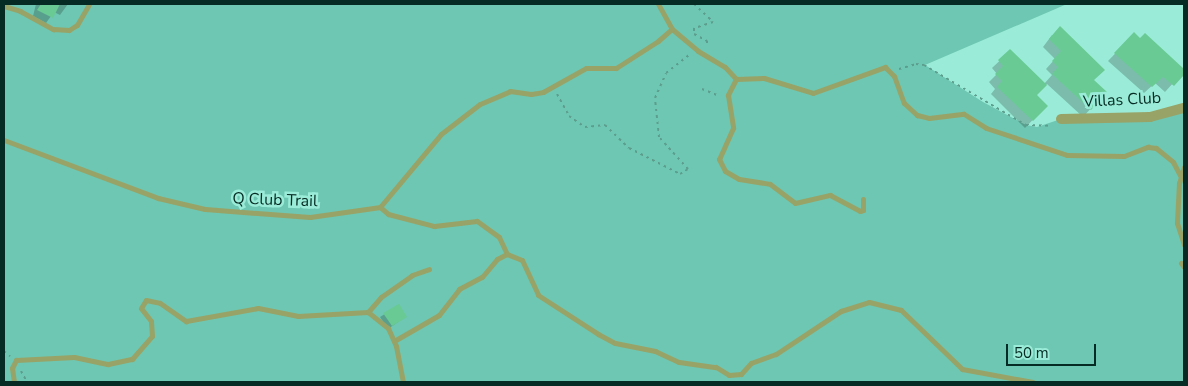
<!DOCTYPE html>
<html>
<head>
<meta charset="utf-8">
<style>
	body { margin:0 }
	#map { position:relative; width:1188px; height:386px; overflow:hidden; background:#9aecd8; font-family:"Nunito Sans",sans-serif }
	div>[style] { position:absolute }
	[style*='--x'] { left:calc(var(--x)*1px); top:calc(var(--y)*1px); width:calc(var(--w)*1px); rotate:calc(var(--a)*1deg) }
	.green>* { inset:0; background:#6ec7b2 }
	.shadow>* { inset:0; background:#0003 }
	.building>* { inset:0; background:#69ca93 }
	.path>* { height:2px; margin-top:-1px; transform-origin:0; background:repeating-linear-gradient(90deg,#5d9d8e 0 2.5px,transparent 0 6.5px) }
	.lane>* { height:5px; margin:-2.5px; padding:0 2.5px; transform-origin:2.5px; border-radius:2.5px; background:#98a367 }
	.street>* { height:10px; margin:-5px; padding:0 5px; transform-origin:5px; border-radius:5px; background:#98a367 }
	span { translate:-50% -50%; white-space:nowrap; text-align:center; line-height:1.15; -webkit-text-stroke:5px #9aecd8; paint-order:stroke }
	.street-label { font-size:16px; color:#062b24 }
	.frame { position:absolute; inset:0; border:5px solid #062b24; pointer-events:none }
	.scale { position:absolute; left:1006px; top:344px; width:90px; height:22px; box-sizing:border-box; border:2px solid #062b24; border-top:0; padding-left:6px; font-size:15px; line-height:18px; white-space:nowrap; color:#062b24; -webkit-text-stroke:4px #9aecd8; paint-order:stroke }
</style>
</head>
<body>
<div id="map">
	<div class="green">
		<i style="clip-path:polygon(4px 4px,1067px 4px,925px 65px,983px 102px,1026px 125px,1037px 127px,1061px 119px,1119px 119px,1184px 108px,1184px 382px,4px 382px)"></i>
	</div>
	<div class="shadow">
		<i style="clip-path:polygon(36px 4px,68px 4px,60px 15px,54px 12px,46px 23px,33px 16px)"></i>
		<i style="clip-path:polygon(1134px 34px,1140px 40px,1145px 35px,1184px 71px,1165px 92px,1155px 83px,1144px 93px,1108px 61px)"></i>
		<i style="clip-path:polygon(1052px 35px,1105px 93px,1083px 117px,1047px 84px,1035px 95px,1046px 106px,1025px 128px,991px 94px,995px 89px,989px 82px,997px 74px,992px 68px,1010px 51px,1044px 84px,1052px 75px,1046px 69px,1055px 59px,1043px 47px)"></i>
		<i style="clip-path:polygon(398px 306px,405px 317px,388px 329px,380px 317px)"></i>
	</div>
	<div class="building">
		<i style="clip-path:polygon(41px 4px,60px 4px,53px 18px,37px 10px)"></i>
		<i style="clip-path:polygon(1060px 26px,1105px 70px,1094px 80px,1107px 92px,1091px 110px,1052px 74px,1058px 67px,1052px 61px,1061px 51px,1049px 39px)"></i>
		<i style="clip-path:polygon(1134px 32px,1140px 38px,1145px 33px,1184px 69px,1184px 75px,1174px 86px,1163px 77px,1152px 87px,1114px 53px)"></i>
		<i style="clip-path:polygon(1010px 49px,1047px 85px,1037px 95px,1048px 106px,1033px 121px,997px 87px,1002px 81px,995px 74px,1003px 66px,998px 60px)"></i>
		<i style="clip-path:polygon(399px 304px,407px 317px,392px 326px,383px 313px)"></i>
	</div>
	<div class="path">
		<i style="--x:694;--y:4;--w:26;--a:43"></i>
		<i style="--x:713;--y:22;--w:20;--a:162"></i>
		<i style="--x:694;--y:28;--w:6;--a:90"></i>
		<i style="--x:694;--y:34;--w:15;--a:28"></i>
		<i style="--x:707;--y:41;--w:5;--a:90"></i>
		<i style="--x:899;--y:69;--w:18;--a:-16"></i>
		<i style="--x:916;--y:64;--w:8;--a:7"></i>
		<i style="--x:924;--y:65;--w:118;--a:30.5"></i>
		<i style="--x:1026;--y:125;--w:25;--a:2"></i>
		<i style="--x:702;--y:89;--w:18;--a:22"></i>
		<i style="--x:557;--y:94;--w:25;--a:61"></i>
		<i style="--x:569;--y:116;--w:19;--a:35"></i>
		<i style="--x:585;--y:127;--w:20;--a:-6"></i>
		<i style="--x:605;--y:125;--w:33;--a:44"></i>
		<i style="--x:629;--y:148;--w:57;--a:27"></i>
		<i style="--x:680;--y:174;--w:9;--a:-32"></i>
		<i style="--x:688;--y:169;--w:43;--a:-132.2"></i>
		<i style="--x:659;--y:137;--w:39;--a:-96"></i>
		<i style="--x:655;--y:98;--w:27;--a:-66"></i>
		<i style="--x:666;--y:73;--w:29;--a:-38"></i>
		<i style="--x:4;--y:351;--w:8;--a:40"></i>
		<i style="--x:21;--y:371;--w:13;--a:61"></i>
	</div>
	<div class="lane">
		<i style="--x:4;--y:6;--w:17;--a:17"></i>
		<i style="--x:20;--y:11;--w:38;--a:29"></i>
		<i style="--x:53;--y:29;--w:16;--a:4"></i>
		<i style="--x:69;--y:30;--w:9;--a:-32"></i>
		<i style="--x:77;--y:25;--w:24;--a:-60"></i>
		<i style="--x:672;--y:29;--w:34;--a:40"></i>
		<i style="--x:698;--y:51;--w:31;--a:31"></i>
		<i style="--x:725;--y:67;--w:16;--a:47"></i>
		<i style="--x:736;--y:79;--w:28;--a:-2"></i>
		<i style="--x:764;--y:78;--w:51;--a:17"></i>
		<i style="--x:813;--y:93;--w:77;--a:-19.9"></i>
		<i style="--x:885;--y:67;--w:13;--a:45"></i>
		<i style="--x:894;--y:76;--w:29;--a:70"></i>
		<i style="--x:904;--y:103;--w:18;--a:43"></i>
		<i style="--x:917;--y:115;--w:12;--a:14"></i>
		<i style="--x:929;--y:118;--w:35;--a:-7"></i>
		<i style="--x:964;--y:114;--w:26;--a:32"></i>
		<i style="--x:986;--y:128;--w:85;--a:18.4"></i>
		<i style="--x:1067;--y:155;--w:57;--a:1"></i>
		<i style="--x:1124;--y:156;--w:26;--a:-21"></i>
		<i style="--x:1148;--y:147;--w:8;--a:7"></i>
		<i style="--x:1156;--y:148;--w:22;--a:39"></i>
		<i style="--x:1173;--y:162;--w:15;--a:62"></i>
		<i style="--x:736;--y:79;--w:18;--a:117"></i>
		<i style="--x:728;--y:95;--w:33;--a:81"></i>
		<i style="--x:733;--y:128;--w:34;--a:114"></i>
		<i style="--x:719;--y:159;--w:13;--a:63"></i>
		<i style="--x:725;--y:171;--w:16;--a:30"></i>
		<i style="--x:739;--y:179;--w:31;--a:9"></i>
		<i style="--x:770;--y:184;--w:31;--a:37"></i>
		<i style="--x:795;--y:203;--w:36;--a:-13"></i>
		<i style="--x:830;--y:195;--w:34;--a:28"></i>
		<i style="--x:860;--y:211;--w:3;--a:-18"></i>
		<i style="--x:863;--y:210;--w:11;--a:-90"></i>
		<i style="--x:4;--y:140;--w:165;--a:20.6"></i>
		<i style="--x:158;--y:198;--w:48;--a:13.2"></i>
		<i style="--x:205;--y:209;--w:105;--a:4.4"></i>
		<i style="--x:310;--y:217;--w:71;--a:-8.1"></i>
		<i style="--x:380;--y:207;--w:95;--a:-50.1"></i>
		<i style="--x:441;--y:134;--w:49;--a:-37.6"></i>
		<i style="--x:480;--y:104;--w:33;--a:-23"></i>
		<i style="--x:510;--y:91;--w:21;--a:8"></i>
		<i style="--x:531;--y:94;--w:12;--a:-9"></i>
		<i style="--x:543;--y:92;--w:49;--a:-29.2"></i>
		<i style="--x:586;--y:68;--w:30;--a:0"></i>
		<i style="--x:616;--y:68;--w:50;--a:-32.7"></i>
		<i style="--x:658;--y:41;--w:18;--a:-41"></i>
		<i style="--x:672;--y:29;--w:29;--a:-119"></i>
		<i style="--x:1184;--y:167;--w:17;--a:107"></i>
		<i style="--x:1179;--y:183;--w:40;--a:92.9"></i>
		<i style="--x:1177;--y:223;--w:23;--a:72"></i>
		<i style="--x:380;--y:207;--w:11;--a:41"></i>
		<i style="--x:388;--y:214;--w:48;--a:14.6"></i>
		<i style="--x:434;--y:226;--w:43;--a:-6.6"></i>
		<i style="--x:477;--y:221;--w:27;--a:36"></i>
		<i style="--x:499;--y:237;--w:19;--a:65"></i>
		<i style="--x:1181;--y:263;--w:5;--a:53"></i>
		<i style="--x:368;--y:312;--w:20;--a:-49"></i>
		<i style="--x:381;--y:297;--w:38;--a:-35"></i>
		<i style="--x:412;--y:275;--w:18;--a:-19"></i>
		<i style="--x:394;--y:341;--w:52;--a:-30"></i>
		<i style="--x:439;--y:315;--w:33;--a:-52"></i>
		<i style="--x:459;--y:289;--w:26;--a:-28"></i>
		<i style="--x:482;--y:277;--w:23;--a:-50"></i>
		<i style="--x:497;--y:259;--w:11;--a:-27"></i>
		<i style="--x:507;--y:254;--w:16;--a:22"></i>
		<i style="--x:522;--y:260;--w:38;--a:65"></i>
		<i style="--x:538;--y:295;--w:72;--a:33"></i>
		<i style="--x:598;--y:334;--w:19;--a:28"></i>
		<i style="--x:615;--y:343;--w:41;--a:11.3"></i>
		<i style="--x:655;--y:351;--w:26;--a:25"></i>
		<i style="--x:679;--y:362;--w:37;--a:8"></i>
		<i style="--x:716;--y:367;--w:15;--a:32"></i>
		<i style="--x:729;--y:375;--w:12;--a:-5"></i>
		<i style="--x:741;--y:374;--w:15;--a:-48"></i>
		<i style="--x:751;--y:363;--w:27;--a:-20"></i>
		<i style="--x:776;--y:354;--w:78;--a:-33.5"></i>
		<i style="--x:841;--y:311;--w:29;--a:-18"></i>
		<i style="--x:869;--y:302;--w:33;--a:14"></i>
		<i style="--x:901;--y:310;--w:85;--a:44"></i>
		<i style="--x:962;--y:369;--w:72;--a:10.4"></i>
		<i style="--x:14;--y:382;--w:14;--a:-98"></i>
		<i style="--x:12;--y:368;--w:9;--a:-63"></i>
		<i style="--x:16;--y:360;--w:58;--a:-3"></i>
		<i style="--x:74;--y:357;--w:35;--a:12"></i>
		<i style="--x:108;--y:364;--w:25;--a:-12"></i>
		<i style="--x:132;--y:359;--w:30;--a:-49"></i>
		<i style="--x:152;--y:336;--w:15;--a:-94"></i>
		<i style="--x:151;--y:321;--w:16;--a:-128"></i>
		<i style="--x:141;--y:308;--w:9;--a:-58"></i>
		<i style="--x:146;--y:300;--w:14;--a:12"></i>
		<i style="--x:160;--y:303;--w:32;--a:35"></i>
		<i style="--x:186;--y:321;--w:73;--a:-10.2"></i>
		<i style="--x:258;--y:308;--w:41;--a:11.3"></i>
		<i style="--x:298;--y:316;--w:70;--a:-3.3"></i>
		<i style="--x:368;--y:312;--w:26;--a:39"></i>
		<i style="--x:388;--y:328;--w:20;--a:66"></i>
		<i style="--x:396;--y:346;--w:37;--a:79"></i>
	</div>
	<div class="street">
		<i style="--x:1061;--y:119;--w:89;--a:-1.3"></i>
		<i style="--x:1150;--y:117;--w:35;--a:-15"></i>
	</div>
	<div class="street-label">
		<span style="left:1122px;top:100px;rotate:-3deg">Villas Club</span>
		<span style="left:275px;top:200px;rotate:2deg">Q Club Trail</span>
	</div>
	<div class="frame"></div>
	<div class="scale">50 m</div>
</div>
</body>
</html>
